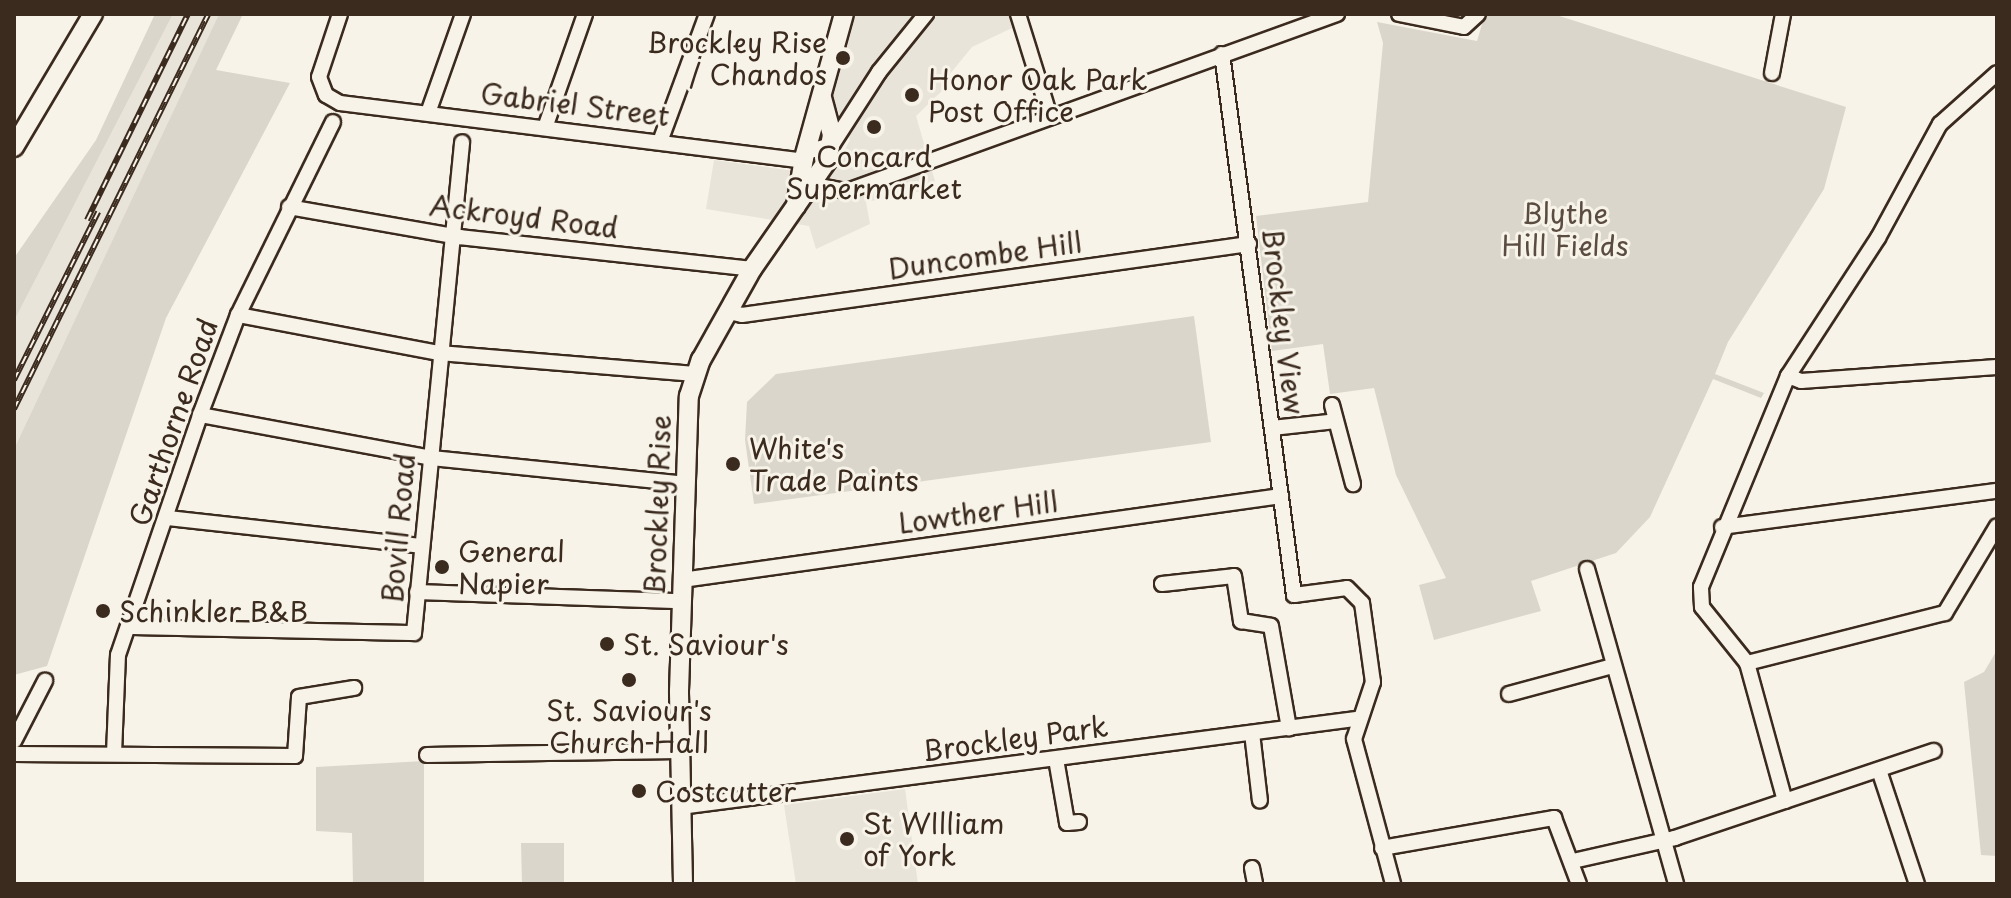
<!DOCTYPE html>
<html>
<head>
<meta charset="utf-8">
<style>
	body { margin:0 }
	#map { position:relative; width:2011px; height:898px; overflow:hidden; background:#f7f3e8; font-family:"Playpen Sans",sans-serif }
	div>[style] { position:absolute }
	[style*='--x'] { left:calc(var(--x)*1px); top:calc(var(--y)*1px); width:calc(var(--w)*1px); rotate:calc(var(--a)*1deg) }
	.built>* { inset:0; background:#e9e4d9 }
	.green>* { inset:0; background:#dbd6cb }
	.roads { filter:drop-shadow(2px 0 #3b2a1e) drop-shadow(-2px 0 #3b2a1e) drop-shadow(0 2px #3b2a1e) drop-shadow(0 -2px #3b2a1e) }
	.street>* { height:14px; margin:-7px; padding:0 7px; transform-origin:7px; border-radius:7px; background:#f7f3e8 }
	.secondary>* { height:18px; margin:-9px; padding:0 9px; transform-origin:9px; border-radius:9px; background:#f7f3e8 }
	.rail>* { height:6px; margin-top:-3px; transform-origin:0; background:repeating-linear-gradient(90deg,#f7f3e8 0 9px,#3b2a1e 0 18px); box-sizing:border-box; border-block:2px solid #3b2a1e }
	.dots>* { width:22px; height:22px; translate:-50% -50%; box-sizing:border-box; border:4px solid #f7f3e8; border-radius:50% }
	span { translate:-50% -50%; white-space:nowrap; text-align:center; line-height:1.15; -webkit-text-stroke:6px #f7f3e8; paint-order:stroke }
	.poi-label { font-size:28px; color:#3b2a1e }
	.right { translate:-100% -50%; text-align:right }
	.left { translate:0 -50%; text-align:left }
	.street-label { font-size:28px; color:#3b2a1e }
	.park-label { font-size:28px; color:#5b4c41 }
	.frame { position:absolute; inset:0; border:16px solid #3b2a1e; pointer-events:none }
</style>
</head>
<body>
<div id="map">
	<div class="built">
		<i style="clip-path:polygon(173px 14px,219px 14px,14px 449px,14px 321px)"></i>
		<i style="clip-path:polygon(854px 14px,1008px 14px,1012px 28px,972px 47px,945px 80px,948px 85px,916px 116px,937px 188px,866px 202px,870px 224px,816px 249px,809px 226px,706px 209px,714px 160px,831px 176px,850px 140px,832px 97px)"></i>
		<i style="clip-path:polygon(905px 789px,918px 884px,796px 884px,784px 805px)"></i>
	</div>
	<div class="green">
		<i style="clip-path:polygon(155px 14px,173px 14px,14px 321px,14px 258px,96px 140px)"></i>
		<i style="clip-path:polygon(219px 14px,243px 14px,216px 70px,290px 83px,166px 318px,47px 666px,14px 675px,14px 449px)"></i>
		<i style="clip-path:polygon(1485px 14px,1553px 14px,1846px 107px,1824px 189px,1728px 342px,1715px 374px,1764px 393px,1761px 398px,1713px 379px,1650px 517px,1616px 553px,1531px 581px,1541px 611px,1434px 640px,1419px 585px,1446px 578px,1396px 475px,1374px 388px,1330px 394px,1323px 344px,1272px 351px,1256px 216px,1368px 202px,1383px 43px,1377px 22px,1477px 41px)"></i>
		<i style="clip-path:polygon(1194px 316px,1211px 442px,754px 504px,745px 440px,747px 402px,776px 374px)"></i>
		<i style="clip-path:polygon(1997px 650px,1997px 856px,1981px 855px,1964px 682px,1984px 672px)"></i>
		<i style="clip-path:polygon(424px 761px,424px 884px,353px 884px,352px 833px,316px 831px,316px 767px)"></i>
		<i style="clip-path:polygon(521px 843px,564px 843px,564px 884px,522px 884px)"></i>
	</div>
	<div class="roads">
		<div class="street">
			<i style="--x:340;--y:14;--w:66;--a:108.4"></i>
			<i style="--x:319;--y:77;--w:19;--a:69"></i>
			<i style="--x:326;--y:95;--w:16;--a:30"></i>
			<i style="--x:340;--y:103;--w:467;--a:7.1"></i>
			<i style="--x:1018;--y:14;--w:108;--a:72.7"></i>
			<i style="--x:1399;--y:14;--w:66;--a:11.3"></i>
			<i style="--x:1464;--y:27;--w:19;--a:-43"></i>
			<i style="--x:1222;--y:54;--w:546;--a:82.42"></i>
			<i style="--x:1294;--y:595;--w:53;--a:-7.5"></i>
			<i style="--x:1347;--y:588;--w:21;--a:45"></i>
			<i style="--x:1362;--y:603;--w:80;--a:82.1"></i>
			<i style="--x:1373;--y:682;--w:60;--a:108.4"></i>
			<i style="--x:1354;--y:739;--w:150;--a:74.9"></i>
			<i style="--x:1772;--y:73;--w:60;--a:-79.4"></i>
			<i style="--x:428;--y:113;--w:105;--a:-70.5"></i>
			<i style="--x:546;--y:125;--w:118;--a:-70.6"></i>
			<i style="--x:661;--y:139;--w:133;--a:-69.8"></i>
			<i style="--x:808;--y:144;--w:8;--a:50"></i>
			<i style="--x:813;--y:150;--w:20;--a:-15"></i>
			<i style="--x:832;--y:145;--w:87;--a:-57.2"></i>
			<i style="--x:879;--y:72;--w:75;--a:-51"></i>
			<i style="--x:815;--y:185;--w:33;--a:11"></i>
			<i style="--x:847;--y:191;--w:521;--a:-19.86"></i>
			<i style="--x:289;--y:207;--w:173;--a:10"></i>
			<i style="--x:459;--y:237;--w:295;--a:6.2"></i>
			<i style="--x:729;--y:312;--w:13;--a:13"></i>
			<i style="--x:742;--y:315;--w:512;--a:-7.97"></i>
			<i style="--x:238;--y:315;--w:206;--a:10.7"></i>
			<i style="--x:440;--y:353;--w:255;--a:4.7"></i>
			<i style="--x:1788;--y:376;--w:14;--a:21"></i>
			<i style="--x:1801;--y:381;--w:196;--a:-4.1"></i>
			<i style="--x:1332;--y:405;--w:82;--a:75.1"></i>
			<i style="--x:200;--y:415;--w:235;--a:10.5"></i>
			<i style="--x:431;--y:458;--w:255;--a:5.8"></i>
			<i style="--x:1272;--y:428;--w:64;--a:-6.2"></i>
			<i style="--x:168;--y:518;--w:254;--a:6.3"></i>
			<i style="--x:1722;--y:527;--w:277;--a:-7.5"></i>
			<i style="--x:1587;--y:569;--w:327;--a:74.2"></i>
			<i style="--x:682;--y:580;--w:605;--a:-7.98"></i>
			<i style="--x:1162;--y:584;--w:72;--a:-6.3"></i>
			<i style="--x:1234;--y:576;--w:46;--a:81.2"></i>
			<i style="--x:1241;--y:621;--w:30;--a:9"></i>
			<i style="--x:1271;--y:626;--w:104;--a:80"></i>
			<i style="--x:417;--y:592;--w:264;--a:2"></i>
			<i style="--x:128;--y:627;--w:286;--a:1.2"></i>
			<i style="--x:414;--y:633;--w:493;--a:-84.4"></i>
			<i style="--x:1747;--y:663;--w:204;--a:-14.2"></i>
			<i style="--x:1945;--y:613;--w:101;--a:-59.1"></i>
			<i style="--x:1509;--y:694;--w:108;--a:-15.1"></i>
			<i style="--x:1252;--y:733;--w:68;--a:83.3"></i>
			<i style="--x:14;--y:741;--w:68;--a:-62.7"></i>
			<i style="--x:14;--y:754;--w:281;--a:0.4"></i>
			<i style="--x:295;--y:756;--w:59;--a:-86.1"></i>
			<i style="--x:299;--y:697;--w:56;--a:-9.3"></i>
			<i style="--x:114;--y:754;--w:99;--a:-87.7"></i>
			<i style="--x:118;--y:655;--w:254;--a:-71.1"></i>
			<i style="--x:200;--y:415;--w:107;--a:-69.2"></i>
			<i style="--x:238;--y:315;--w:215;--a:-63.8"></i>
			<i style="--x:427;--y:755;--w:252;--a:-0.9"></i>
			<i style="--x:1056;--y:759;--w:65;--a:80.2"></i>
			<i style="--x:1067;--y:823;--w:12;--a:-5"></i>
			<i style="--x:1879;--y:770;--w:120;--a:71.6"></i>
			<i style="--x:1785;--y:801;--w:143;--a:-105.4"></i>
			<i style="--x:1747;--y:663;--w:72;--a:-128.8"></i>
			<i style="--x:1702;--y:607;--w:20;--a:-93"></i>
			<i style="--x:1701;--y:587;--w:228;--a:-67.6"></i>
			<i style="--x:1788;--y:376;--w:165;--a:-56.9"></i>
			<i style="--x:1878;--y:238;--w:130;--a:-61.5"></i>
			<i style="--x:1940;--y:124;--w:76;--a:-41.8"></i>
			<i style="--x:680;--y:807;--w:682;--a:-7.42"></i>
			<i style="--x:1382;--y:848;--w:175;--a:-9.9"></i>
			<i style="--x:1554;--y:818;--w:71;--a:69.3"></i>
			<i style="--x:1573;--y:861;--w:105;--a:-12.7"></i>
			<i style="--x:1675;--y:838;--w:273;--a:-18.6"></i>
			<i style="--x:1252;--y:868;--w:16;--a:79"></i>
		</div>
		<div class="secondary">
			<i style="--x:14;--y:147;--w:155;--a:-59.3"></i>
			<i style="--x:796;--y:206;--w:49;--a:-80.5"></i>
			<i style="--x:804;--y:158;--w:149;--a:-74.5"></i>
			<i style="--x:683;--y:884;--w:193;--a:-91.2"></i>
			<i style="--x:679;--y:691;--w:295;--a:-88.1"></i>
			<i style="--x:689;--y:396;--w:38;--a:-72"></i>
			<i style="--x:701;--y:360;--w:104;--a:-60.7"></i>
			<i style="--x:752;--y:269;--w:131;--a:-55.2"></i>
			<i style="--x:827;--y:161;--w:26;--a:-79"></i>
			<i style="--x:832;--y:135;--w:39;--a:-105"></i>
		</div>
	</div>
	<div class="rail">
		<i style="--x:87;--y:220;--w:229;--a:-63.9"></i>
		<i style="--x:14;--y:380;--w:188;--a:-63.4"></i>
		<i style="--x:14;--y:409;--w:440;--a:-63.8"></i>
	</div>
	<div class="dots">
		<i style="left:843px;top:58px;background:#3b2a1e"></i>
		<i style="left:912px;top:95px;background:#3b2a1e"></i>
		<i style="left:874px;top:127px;background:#3b2a1e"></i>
		<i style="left:733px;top:464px;background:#3b2a1e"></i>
		<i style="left:442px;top:567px;background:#3b2a1e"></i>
		<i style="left:103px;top:611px;background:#3b2a1e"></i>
		<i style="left:607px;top:644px;background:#3b2a1e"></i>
		<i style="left:629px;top:680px;background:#3b2a1e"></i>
		<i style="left:639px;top:791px;background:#3b2a1e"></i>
		<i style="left:847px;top:839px;background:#3b2a1e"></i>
	</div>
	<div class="poi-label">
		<span class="right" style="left:827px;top:58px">Brockley Rise<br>/ Chandos</span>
		<span class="left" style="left:928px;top:95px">Honor Oak Park<br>Post Office</span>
		<span style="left:874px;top:172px">Concard<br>Supermarket</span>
		<span class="left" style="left:749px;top:464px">White's<br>Trade Paints</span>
		<span class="left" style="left:458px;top:567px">General<br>Napier</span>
		<span class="left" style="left:119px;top:611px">Schinkler B&amp;B</span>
		<span class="left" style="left:623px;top:644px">St. Saviour's</span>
		<span style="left:629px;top:726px">St. Saviour's<br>Church Hall</span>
		<span class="left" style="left:655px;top:791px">Costcutter</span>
		<span class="left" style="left:863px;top:839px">St WIlliam<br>of York</span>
	</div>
	<div class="street-label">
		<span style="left:575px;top:104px;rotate:7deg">Gabriel Street</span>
		<span style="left:524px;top:216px;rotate:7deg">Ackroyd Road</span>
		<span style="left:985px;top:255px;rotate:-8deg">Duncombe Hill</span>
		<span style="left:1284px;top:321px;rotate:83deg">Brockley View</span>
		<span style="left:173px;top:422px;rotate:-71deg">Garthorne Road</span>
		<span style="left:657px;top:505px;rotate:-88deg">Brockley Rise</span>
		<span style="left:978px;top:512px;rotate:-8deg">Lowther Hill</span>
		<span style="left:398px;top:528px;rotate:-85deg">Bovill Road</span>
		<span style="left:1015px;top:738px;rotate:-8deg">Brockley Park</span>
	</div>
	<div class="park-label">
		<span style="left:1565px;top:229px">Blythe<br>Hill Fields</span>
	</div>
	<div class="frame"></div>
</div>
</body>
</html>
